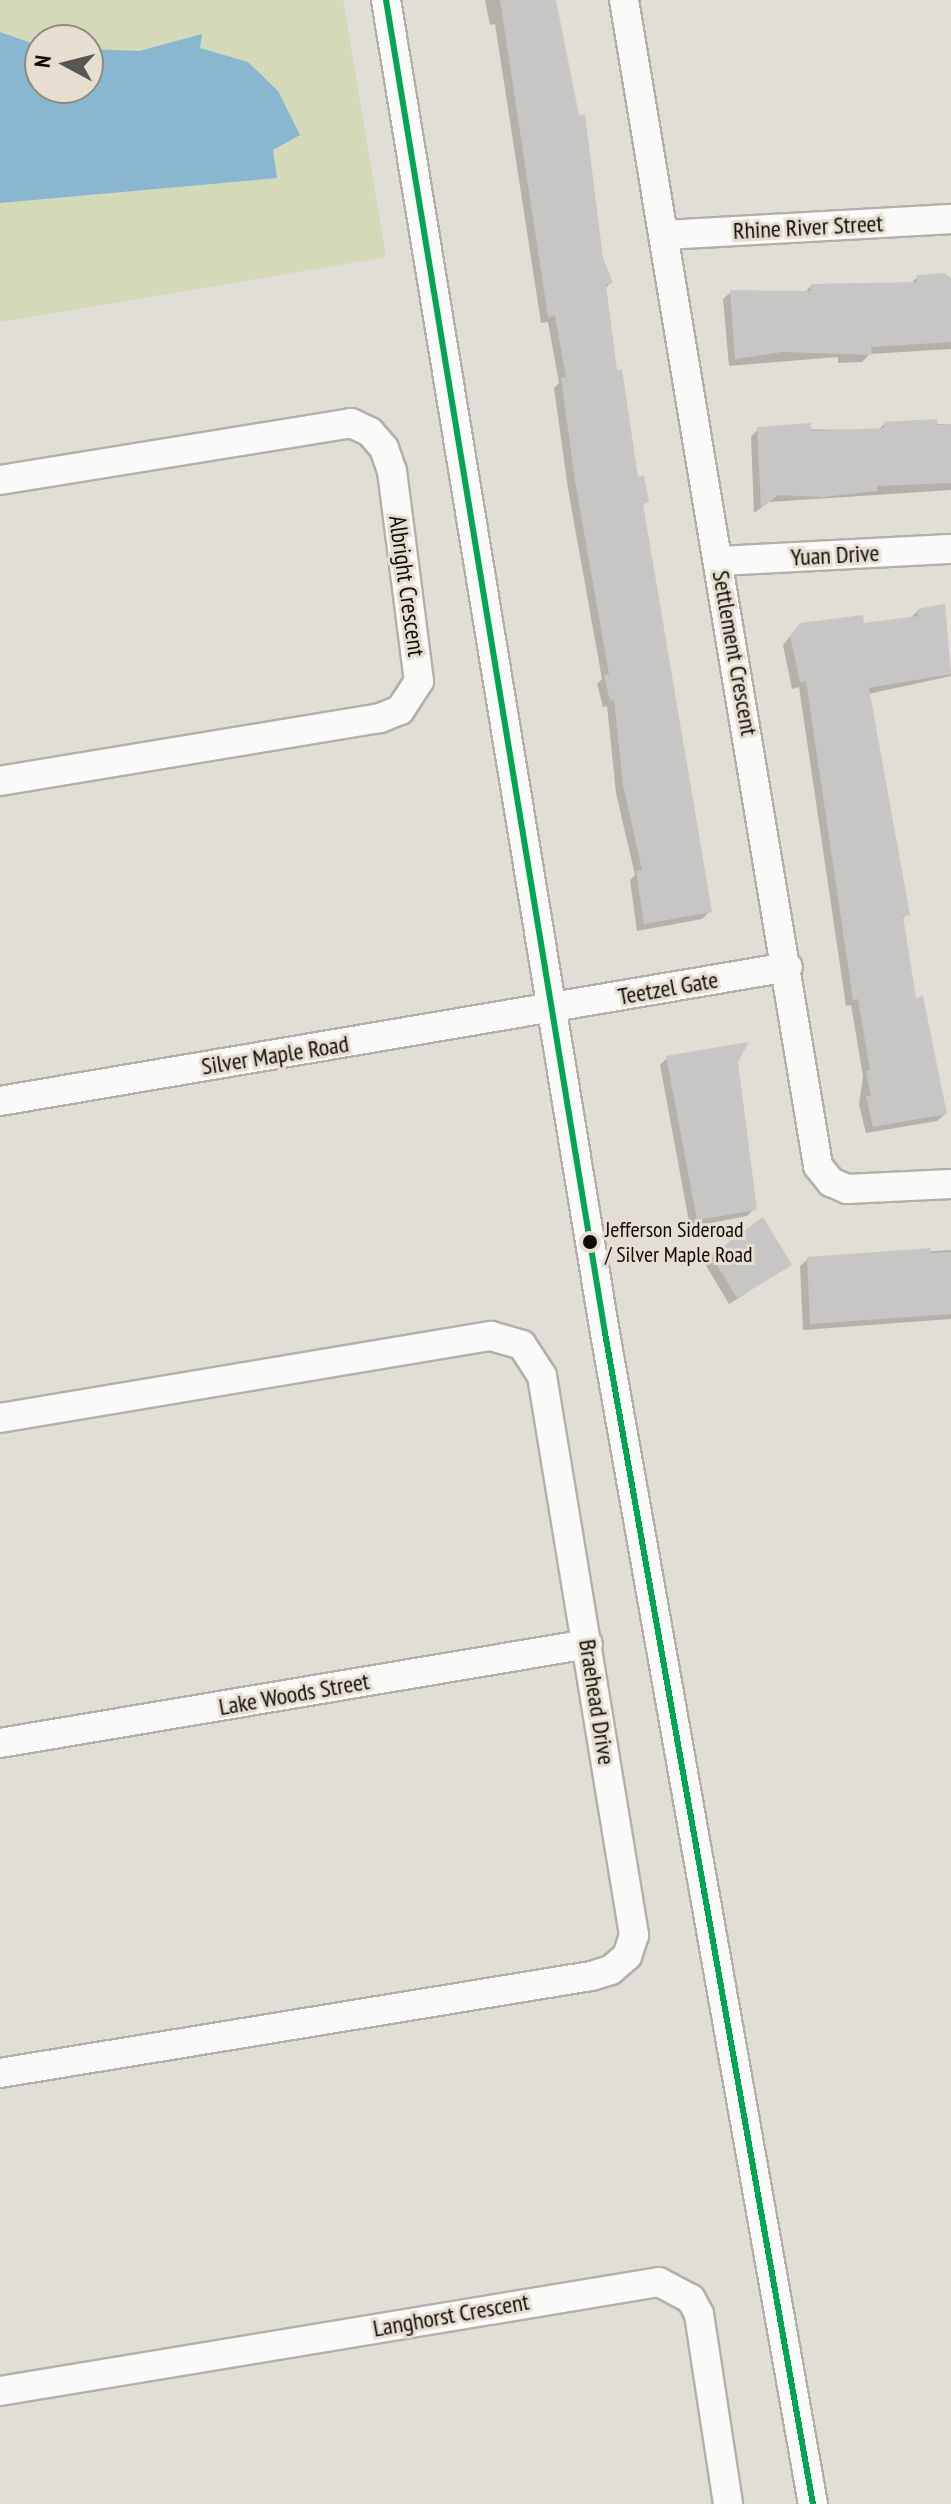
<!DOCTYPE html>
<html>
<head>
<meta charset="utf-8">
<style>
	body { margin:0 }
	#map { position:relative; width:951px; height:2504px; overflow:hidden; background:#e1ded6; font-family:"PT Sans Narrow",sans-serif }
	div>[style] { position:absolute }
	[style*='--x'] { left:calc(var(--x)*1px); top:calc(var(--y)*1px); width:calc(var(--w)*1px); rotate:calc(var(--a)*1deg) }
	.green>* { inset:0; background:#d4d9b8 }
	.water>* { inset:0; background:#89b7d0 }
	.shadow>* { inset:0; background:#0003 }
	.building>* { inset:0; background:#c8c6c5 }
	.roads { filter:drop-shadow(2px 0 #b3b0ab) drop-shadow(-2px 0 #b3b0ab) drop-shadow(0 2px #b3b0ab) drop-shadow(0 -2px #b3b0ab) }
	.minor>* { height:28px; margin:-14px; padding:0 14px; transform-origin:14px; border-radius:14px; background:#fafaf9 }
	.bus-1>* { height:6px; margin:-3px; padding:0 3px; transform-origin:3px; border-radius:3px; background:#00a651 }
	.dots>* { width:22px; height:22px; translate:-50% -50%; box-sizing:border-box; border:4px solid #e6dfd1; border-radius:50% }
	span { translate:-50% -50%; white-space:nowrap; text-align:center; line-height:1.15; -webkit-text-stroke:6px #e6dfd1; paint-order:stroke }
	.bus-label { font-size:22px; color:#0e0c08 }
	.left { translate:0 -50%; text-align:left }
	.street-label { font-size:24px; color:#0e0c08 }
	.north { position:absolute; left:24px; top:24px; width:80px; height:80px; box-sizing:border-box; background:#e6dfd1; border:2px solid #908b81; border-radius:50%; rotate:277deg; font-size:22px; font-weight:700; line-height:32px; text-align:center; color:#0e0c08 }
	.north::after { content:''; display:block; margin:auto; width:28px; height:36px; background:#585650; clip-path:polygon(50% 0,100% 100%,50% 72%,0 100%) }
</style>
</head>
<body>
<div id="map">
	<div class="green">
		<i style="clip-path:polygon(evenodd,0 0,343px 0,386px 257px,0 322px,0 0,40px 40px,88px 40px,88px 88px,40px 88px,40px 40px)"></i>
	</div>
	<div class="water">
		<i style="clip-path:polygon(0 32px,40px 46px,40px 88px,88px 88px,88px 49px,139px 51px,202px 34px,200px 48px,248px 62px,278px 91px,300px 135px,273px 150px,277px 178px,0 203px)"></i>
	</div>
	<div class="shadow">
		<i style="clip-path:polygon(485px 0,555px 0,601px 259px,611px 283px,604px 289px,615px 372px,637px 479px,647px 501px,641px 507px,709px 912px,702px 919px,637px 931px,630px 880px,635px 875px,616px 793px,607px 706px,603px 707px,597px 684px,602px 679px,568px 489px,554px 388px,559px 383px,548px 322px,541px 323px,495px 24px,490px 25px)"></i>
		<i style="clip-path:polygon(918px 277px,951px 278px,951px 349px,870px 354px,862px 362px,838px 363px,838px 357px,729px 366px,723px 299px,731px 292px,804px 293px,811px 286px,910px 284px)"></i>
		<i style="clip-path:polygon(884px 424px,951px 424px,951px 490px,769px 502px,754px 513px,751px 437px,758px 429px,878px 430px)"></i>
		<i style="clip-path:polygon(943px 606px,951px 676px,868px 694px,907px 914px,901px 920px,914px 1000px,945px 1114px,937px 1121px,866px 1133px,859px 1105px,863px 1076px,851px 1005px,846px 1006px,799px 687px,792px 689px,783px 645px,793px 633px,910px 618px,918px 611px)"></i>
		<i style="clip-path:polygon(667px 1058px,736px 1062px,754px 1209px,747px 1216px,690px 1227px,660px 1065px)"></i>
		<i style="clip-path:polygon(951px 1250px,951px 1319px,803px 1330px,800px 1266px,808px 1259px)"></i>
		<i style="clip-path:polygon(712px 1256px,790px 1265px,729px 1304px,705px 1264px)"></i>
	</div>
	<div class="building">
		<i style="clip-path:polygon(500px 0,556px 0,579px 115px,585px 114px,603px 258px,613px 283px,606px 285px,617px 370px,622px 369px,638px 477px,644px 476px,649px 502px,643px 504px,712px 912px,644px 924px,636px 871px,642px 870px,623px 785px,614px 700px,610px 701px,604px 675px,609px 674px,575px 481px,561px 378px,566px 377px,555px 316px,548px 317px)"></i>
		<i style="clip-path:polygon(945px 273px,951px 278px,951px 342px,871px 347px,872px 355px,782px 352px,735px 359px,730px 290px,811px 291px,811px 284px,917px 282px,917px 275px)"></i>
		<i style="clip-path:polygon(937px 419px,938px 425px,951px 424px,951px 483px,877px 486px,877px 491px,823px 497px,778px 495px,761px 508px,757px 427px,811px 423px,811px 431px,884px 428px,884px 422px)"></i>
		<i style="clip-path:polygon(945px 604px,951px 674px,869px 688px,910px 915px,903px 916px,916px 998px,923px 996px,947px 1114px,873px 1127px,866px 1096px,871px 1096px,866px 1071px,870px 1070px,858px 999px,853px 1000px,806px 681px,800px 682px,790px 636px,800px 623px,863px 615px,864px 623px,918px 616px,917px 609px)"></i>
		<i style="clip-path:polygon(749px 1042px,738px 1062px,757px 1210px,697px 1220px,666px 1056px)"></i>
		<i style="clip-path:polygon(763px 1217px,792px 1265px,737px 1298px,711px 1255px)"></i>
		<i style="clip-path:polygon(930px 1248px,930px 1253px,951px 1252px,951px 1314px,810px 1324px,807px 1257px)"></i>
	</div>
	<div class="roads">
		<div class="minor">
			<i style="--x:386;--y:0;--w:1351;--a:80.67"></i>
			<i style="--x:605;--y:1333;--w:1189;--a:79.93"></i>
			<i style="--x:624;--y:0;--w:1182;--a:80.55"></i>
			<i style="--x:818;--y:1166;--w:21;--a:51"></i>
			<i style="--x:831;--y:1182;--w:17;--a:24"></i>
			<i style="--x:847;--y:1189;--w:104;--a:-2.8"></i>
			<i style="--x:665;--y:235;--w:286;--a:-3.2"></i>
			<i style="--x:0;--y:480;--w:356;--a:-9.2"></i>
			<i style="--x:351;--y:423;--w:21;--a:25"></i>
			<i style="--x:370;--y:432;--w:21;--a:49"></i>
			<i style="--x:384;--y:448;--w:24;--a:71"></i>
			<i style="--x:392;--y:471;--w:212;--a:82.7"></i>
			<i style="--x:419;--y:681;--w:35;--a:123"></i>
			<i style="--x:400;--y:710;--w:22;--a:158"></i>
			<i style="--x:380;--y:718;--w:385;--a:170.6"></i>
			<i style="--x:719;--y:561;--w:232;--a:-3"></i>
			<i style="--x:0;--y:1101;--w:799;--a:-9.65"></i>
			<i style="--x:0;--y:1418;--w:498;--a:-9.5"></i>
			<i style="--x:491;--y:1336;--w:32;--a:16"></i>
			<i style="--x:522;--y:1345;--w:37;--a:57"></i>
			<i style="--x:542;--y:1376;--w:567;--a:80.65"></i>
			<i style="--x:634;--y:1935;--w:22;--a:108"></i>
			<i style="--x:627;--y:1956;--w:21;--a:139"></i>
			<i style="--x:611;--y:1970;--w:21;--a:163"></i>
			<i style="--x:591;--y:1976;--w:599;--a:170.68"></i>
			<i style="--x:0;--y:1743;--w:596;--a:-9.56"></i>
			<i style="--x:0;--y:2391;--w:668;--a:-9.39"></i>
			<i style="--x:659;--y:2282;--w:36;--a:28"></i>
			<i style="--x:691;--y:2299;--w:17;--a:62"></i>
			<i style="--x:699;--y:2314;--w:192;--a:81.3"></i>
		</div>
	</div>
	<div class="bus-1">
		<i style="--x:386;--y:0;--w:1351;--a:80.67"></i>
		<i style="--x:605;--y:1333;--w:1189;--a:79.93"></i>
	</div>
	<div class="dots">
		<i style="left:590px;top:1242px;background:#0e0c08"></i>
	</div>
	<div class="bus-label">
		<span class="left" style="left:605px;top:1242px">Jefferson Sideroad<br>/ Silver Maple Road</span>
	</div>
	<div class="street-label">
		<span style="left:808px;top:227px;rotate:-3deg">Rhine River Street</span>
		<span style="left:835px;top:555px;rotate:-3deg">Yuan Drive</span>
		<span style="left:407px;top:586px;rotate:82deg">Albright Crescent</span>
		<span style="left:735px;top:653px;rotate:80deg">Settlement Crescent</span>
		<span style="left:668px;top:988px;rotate:-10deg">Teetzel Gate</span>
		<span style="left:275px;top:1055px;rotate:-9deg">Silver Maple Road</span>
		<span style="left:294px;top:1694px;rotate:-10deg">Lake Woods Street</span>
		<span style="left:597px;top:1702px;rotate:81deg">Braehead Drive</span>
		<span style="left:451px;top:2315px;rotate:-10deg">Langhorst Crescent</span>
	</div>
	<div class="north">N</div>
</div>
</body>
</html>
